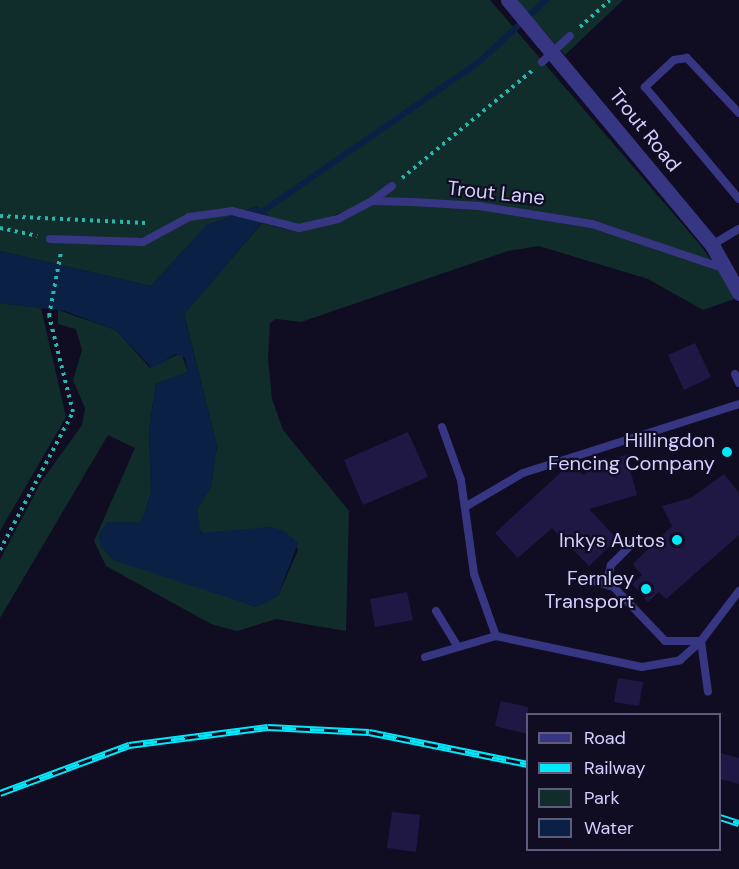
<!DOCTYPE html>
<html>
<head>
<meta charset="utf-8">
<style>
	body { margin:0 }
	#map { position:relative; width:739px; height:869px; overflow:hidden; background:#100d23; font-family:"DM Sans",sans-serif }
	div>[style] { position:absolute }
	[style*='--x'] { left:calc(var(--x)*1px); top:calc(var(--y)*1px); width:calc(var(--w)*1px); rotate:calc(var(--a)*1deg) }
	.green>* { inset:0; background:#102d2b }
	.water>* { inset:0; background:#0a2145 }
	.stream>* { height:6px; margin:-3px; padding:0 3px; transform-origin:3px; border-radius:3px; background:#0a2145 }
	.building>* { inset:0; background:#201844 }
	.path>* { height:4px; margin-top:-2px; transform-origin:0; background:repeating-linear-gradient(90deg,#2ab7ab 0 3px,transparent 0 7.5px) }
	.lane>* { height:8px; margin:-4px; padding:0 4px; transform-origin:4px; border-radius:4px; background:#373683 }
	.street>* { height:15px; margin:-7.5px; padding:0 7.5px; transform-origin:7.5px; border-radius:7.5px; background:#373683 }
	.rail>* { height:7px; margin-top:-3.5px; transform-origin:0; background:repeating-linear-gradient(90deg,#100d23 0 14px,#00e8fa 0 28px); box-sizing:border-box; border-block:2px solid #00e8fa }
	.dots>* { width:16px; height:16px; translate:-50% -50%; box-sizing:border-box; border:3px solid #100d23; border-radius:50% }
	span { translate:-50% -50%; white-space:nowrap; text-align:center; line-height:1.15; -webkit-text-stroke:4.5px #100d23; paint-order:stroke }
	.street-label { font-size:20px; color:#d3cfff }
	.poi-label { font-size:20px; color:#d3cfff }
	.right { translate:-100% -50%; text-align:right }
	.legend { position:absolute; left:526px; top:713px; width:195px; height:138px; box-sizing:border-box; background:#100d23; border:2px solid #5e5b7b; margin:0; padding:8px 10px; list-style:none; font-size:18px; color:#d3cfff }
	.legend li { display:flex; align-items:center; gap:12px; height:30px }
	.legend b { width:30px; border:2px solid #5e5b7b }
</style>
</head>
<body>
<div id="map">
	<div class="green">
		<i style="clip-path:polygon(0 0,490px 0,702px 247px,737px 298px,703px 310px,648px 279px,539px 246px,508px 251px,301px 322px,276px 319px,270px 323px,268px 358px,272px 399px,283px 430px,349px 511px,346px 631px,276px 619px,237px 631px,211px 624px,106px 566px,94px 541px,135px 448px,108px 435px,0 618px,0 560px,41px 482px,82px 425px,85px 408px,73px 380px,82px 350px,76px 329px,58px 324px,58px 310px,116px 330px,150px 368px,181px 353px,188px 372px,156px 384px,149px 429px,151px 492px,143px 518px,139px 523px,108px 522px,99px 535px,101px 546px,114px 560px,241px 597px,248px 604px,256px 607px,278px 596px,298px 550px,294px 539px,269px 527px,205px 537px,199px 528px,197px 509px,211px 487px,217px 446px,184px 314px,262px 223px,285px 229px,329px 223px,394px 188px,390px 184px,371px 200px,314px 224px,288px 226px,265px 219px,268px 215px,257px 206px,207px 225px,151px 286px,0 251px)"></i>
		<i style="clip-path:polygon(516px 0,623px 0,565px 55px)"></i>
		<i style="clip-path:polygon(0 303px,41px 308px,66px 417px,0 531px)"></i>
	</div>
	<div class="water">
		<i style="clip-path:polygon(257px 206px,268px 215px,184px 315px,217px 446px,211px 487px,197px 509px,201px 533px,269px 527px,283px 530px,298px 543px,278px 596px,256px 607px,114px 560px,101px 546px,99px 535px,108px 522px,139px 523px,143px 518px,151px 492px,149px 429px,156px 384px,188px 372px,185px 358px,176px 354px,152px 368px,116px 330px,65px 311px,0 303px,0 251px,151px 286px,207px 225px)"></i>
	</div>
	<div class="stream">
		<i style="--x:263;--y:211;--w:262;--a:-34.6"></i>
		<i style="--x:479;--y:62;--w:91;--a:-42.8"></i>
	</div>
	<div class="building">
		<i style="clip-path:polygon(695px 343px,711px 377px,684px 390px,668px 355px)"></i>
		<i style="clip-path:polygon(408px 432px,428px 477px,363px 505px,344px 460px)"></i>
		<i style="clip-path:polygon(626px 455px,637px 495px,589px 509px,617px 539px,589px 566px,552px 528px,518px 558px,495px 533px,569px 465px,584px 475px,596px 463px)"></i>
		<i style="clip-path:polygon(724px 474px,739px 493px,739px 535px,666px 599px,659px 592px,648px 602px,632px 584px,642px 575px,633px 564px,672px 526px,662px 506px,691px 498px)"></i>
		<i style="clip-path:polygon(407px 592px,413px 620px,375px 627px,370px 599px)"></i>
		<i style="clip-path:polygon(618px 678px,643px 682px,639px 706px,614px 702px)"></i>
		<i style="clip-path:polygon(501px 701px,528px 707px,528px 734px,495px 726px)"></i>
		<i style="clip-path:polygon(720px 753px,739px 758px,739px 784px,720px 779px)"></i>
		<i style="clip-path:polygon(392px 812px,420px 815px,416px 852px,387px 848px)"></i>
	</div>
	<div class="path">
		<i style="--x:580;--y:27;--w:40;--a:-42"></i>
		<i style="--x:402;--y:178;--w:170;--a:-39.5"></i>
		<i style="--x:0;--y:216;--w:146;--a:2.7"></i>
		<i style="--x:0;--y:228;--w:38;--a:12"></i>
		<i style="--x:0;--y:550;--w:156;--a:-62.1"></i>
		<i style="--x:73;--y:412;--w:99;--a:-104"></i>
		<i style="--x:49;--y:316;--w:65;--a:-79.4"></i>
	</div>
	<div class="lane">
		<i style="--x:542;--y:62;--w:38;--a:-43"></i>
		<i style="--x:739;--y:113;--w:76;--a:-133.4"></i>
		<i style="--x:687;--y:58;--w:13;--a:171"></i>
		<i style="--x:674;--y:60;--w:40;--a:137"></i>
		<i style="--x:645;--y:87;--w:146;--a:50"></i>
		<i style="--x:372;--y:201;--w:25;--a:-37"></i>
		<i style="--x:50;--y:239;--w:93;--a:1.8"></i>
		<i style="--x:143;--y:242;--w:52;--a:-28.5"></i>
		<i style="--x:189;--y:217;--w:43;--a:-7.9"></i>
		<i style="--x:232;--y:211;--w:69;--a:14.2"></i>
		<i style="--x:299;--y:228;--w:40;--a:-13"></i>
		<i style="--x:338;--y:219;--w:38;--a:-28"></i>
		<i style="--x:372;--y:201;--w:41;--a:1.4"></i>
		<i style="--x:413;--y:202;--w:66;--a:3.5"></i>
		<i style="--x:479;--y:206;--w:114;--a:9.1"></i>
		<i style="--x:592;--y:224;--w:138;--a:18.6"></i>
		<i style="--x:712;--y:245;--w:31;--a:-31"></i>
		<i style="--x:735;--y:374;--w:10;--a:66"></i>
		<i style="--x:442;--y:427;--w:56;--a:70.3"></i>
		<i style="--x:461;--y:480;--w:95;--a:82.1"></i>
		<i style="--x:474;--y:574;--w:66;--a:70.5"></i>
		<i style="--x:496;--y:636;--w:149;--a:12"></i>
		<i style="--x:642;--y:667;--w:39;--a:-10"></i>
		<i style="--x:680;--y:660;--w:28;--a:-42"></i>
		<i style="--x:465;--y:507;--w:67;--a:-30.4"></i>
		<i style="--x:523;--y:473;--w:227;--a:-17.7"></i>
		<i style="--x:637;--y:539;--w:37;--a:135"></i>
		<i style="--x:611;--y:565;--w:16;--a:105"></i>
		<i style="--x:607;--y:580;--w:84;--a:46.4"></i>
		<i style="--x:665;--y:641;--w:36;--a:0"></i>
		<i style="--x:701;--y:641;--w:63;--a:-52.8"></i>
		<i style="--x:584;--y:578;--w:27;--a:17"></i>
		<i style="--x:436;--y:611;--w:42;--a:58.6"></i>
		<i style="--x:701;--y:641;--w:51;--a:82.2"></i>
		<i style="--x:425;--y:657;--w:74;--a:-16.5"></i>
	</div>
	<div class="street">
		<i style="--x:508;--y:0;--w:319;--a:50.2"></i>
		<i style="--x:712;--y:245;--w:55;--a:60.6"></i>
	</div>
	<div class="rail">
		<i style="--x:0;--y:793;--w:138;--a:-20.4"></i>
		<i style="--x:129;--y:745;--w:140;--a:-7.4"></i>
		<i style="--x:268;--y:727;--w:101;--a:2.8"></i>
		<i style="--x:369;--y:732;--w:162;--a:11.4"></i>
		<i style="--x:720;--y:817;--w:20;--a:18"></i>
	</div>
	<div class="dots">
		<i style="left:727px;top:452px;background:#00e8fa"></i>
		<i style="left:677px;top:540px;background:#00e8fa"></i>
		<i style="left:646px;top:589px;background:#00e8fa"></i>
	</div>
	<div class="street-label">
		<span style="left:645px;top:130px;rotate:51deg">Trout Road</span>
		<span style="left:496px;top:193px;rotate:6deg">Trout Lane</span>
	</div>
	<div class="poi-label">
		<span class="right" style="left:715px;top:452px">Hillingdon<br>Fencing Company</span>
		<span class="right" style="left:665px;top:540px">Inkys Autos</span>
		<span class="right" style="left:634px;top:590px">Fernley<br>Transport</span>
	</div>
	<ul class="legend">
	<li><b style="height:8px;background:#373683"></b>Road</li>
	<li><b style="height:8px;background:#00e8fa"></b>Railway</li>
	<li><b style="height:16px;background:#102d2b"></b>Park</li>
	<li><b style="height:16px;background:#0a2145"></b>Water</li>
	</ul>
</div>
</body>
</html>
